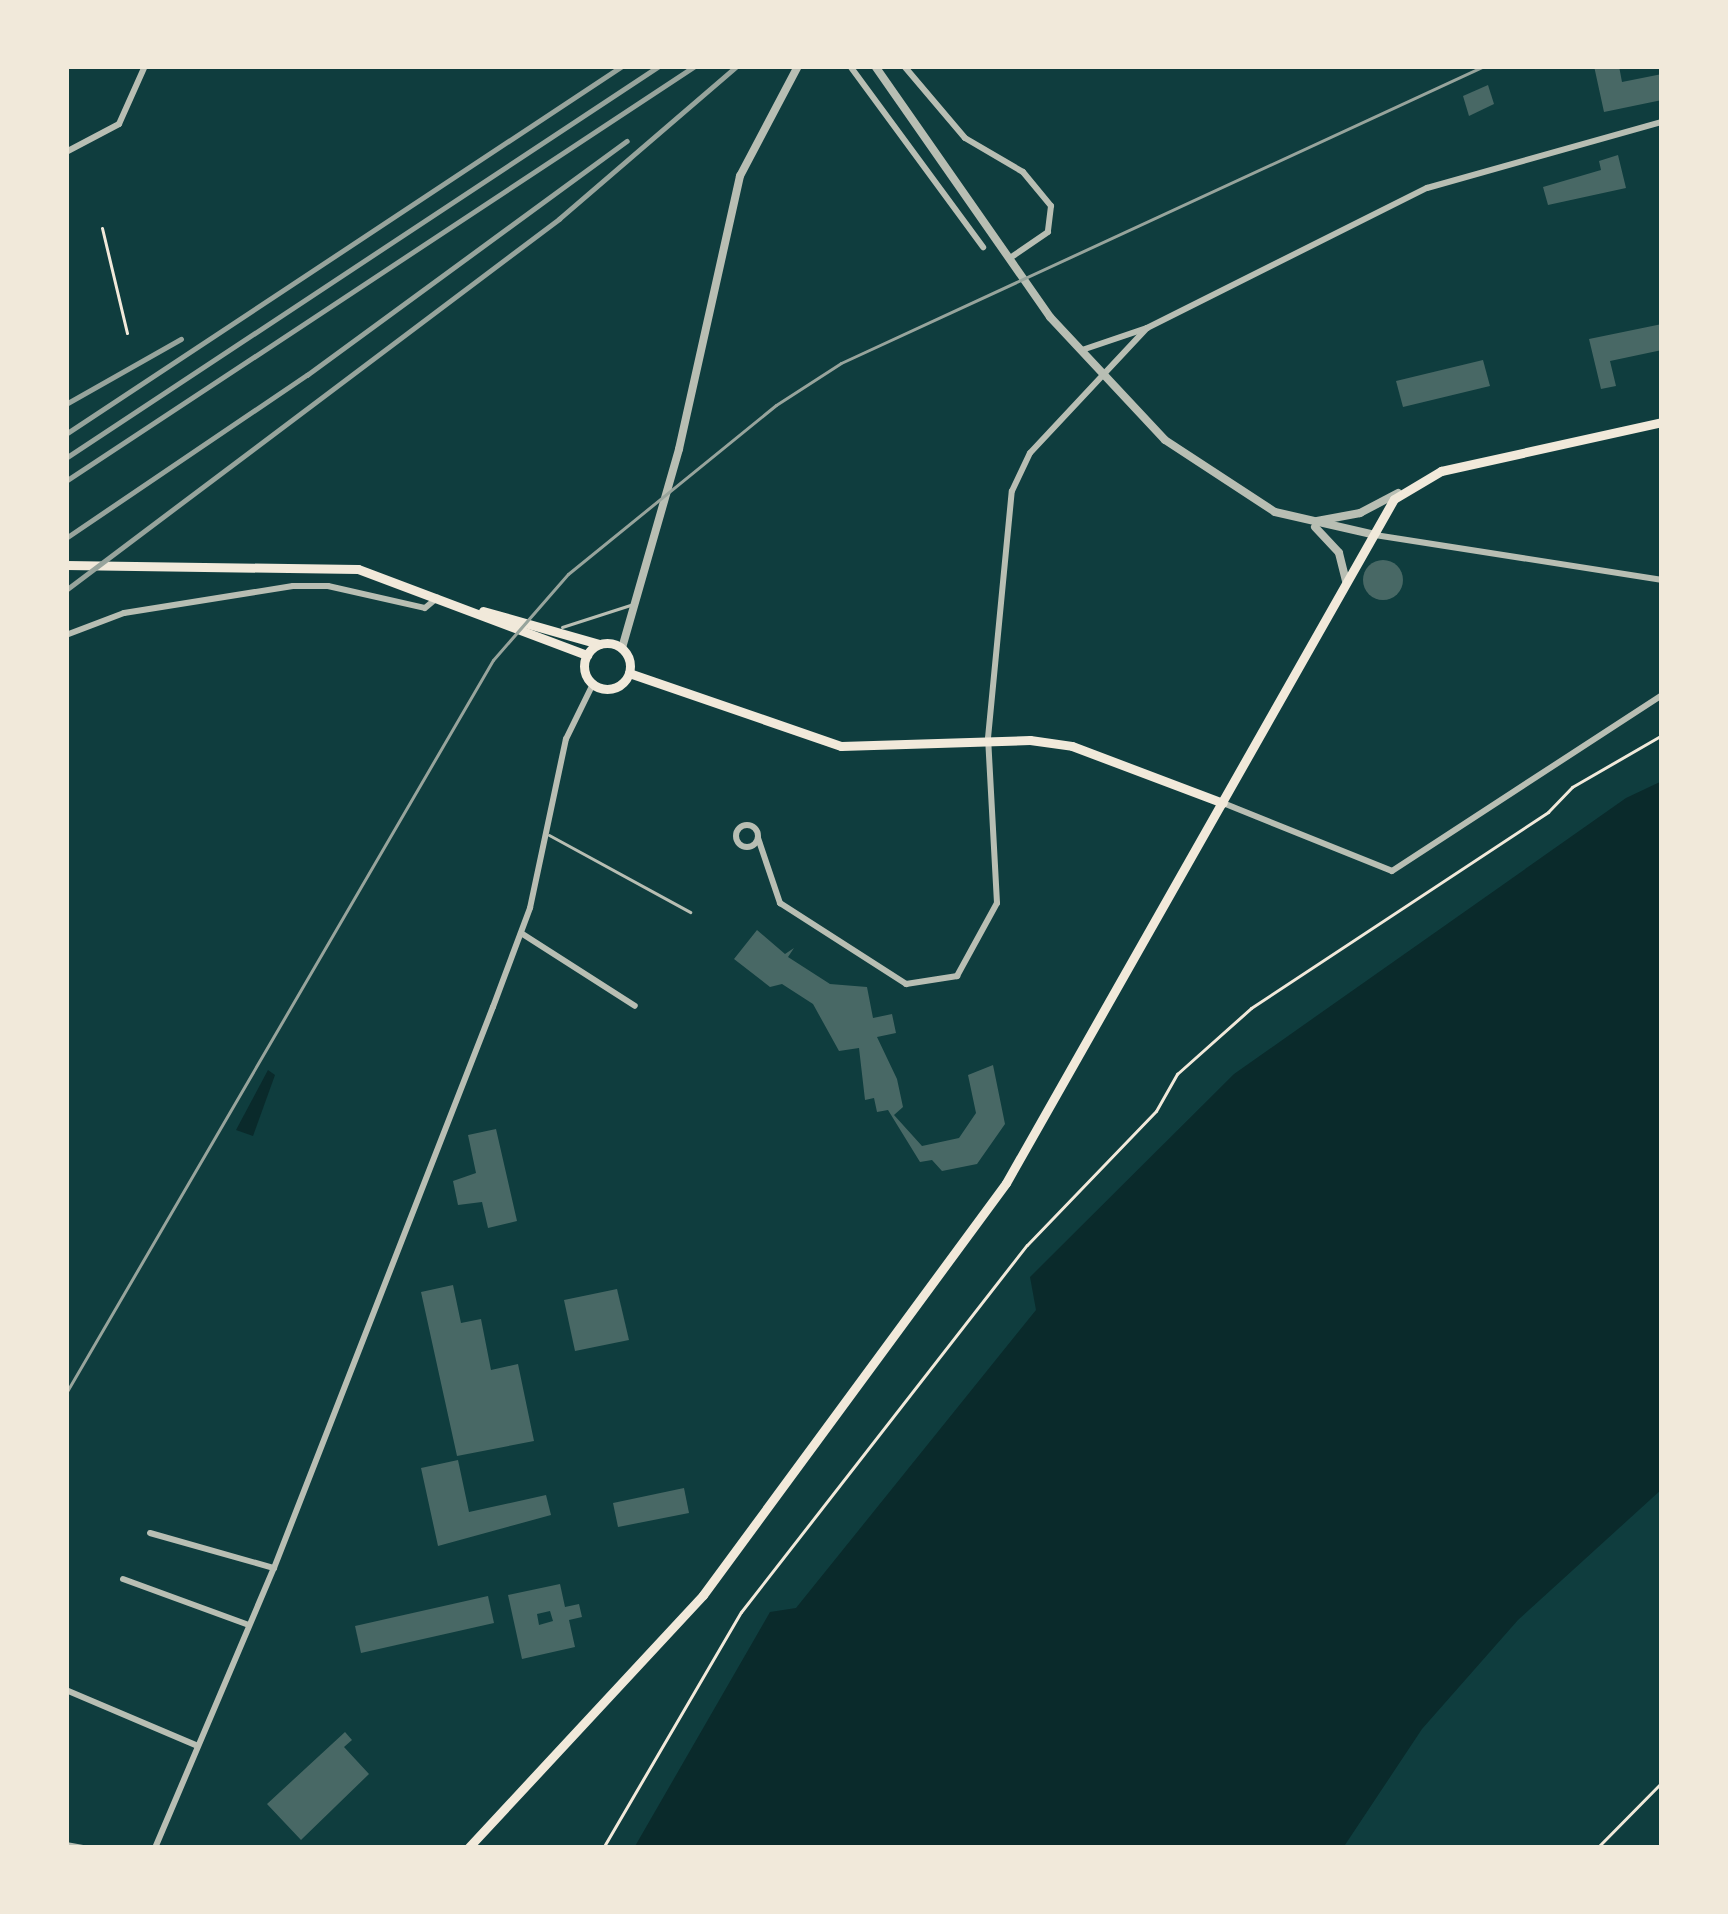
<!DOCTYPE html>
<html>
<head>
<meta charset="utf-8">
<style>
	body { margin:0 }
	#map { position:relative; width:1728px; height:1914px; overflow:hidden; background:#0f3d3e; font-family:"Noto Sans",sans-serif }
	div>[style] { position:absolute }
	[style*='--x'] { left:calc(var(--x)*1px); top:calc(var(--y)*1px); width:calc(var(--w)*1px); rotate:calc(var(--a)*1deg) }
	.water>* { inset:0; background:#0a2a2b }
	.building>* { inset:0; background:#486865 }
	.round { border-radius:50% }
	.path>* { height:3px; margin:-1.5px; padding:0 1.5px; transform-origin:1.5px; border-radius:1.5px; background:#f1e9da }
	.service>* { height:3px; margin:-1.5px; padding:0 1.5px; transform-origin:1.5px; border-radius:1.5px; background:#b8beb3 }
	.minor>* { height:6px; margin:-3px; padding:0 3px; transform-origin:3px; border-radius:3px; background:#b8beb3 }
	.minor>.ring { margin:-3px; padding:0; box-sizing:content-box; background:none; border:6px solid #b8beb3; border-radius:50% }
	.tertiary>* { height:8px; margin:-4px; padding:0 4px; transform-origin:4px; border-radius:4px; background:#b8beb3 }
	.secondary>* { height:9px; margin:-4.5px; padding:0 4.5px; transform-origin:4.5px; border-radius:4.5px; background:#f1e9da }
	.secondary>.ring { margin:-4.5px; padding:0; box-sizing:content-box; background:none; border:9px solid #f1e9da; border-radius:50% }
	.tram>* { height:3px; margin:-1.5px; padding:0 1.5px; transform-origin:1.5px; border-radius:1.5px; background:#97a49c }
	.rail>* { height:4.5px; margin:-2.25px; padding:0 2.25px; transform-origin:2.25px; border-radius:2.25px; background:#97a49c }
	span { translate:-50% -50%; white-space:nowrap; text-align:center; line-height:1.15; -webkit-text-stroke:9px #f1e9da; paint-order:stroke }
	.frame { position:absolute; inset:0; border:69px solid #f1e9da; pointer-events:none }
</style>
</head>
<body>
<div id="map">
	<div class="water">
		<i style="clip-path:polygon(1662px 781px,1662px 1489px,1518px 1620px,1422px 1729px,1343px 1848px,634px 1848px,770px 1612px,796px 1608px,1036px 1310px,1030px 1277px,1234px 1074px,1626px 798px)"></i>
		<i style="clip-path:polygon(268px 1070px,275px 1075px,253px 1136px,236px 1130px)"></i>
	</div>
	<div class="building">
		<i style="clip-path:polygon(1594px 66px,1619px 66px,1622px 82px,1662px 74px,1662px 100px,1604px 112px)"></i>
		<i style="clip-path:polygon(1488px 85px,1494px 104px,1469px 116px,1463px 96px)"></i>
		<i style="clip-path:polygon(1618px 155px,1626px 188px,1548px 205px,1543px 187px,1601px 170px,1599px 161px)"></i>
		<i style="clip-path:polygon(1662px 324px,1662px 350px,1610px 361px,1616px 386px,1601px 389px,1589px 339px)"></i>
		<i style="clip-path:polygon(1483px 360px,1490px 386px,1403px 407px,1396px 381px)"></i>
		<i class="round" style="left:1363px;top:560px;width:40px;height:40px"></i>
		<i style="clip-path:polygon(757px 930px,785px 954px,794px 948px,788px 957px,830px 984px,867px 987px,873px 1018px,892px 1014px,896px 1033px,877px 1037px,897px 1079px,903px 1107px,894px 1115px,922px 1146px,959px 1138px,976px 1113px,968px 1075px,993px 1065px,1005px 1124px,977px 1164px,942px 1171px,932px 1160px,920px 1162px,888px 1110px,877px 1112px,874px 1098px,865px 1100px,859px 1048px,839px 1051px,813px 1004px,782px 984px,770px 987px,734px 959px)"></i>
		<i style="clip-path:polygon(496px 1129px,517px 1221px,488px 1228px,482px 1202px,458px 1205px,453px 1181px,476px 1173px,468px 1135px)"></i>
		<i style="clip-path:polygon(453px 1285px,461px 1323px,481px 1319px,491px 1370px,518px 1364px,534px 1441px,457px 1456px,421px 1292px)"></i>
		<i style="clip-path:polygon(617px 1289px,629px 1340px,575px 1351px,564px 1300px)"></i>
		<i style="clip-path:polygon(458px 1460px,469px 1512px,546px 1495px,551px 1515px,438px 1546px,421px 1468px)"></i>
		<i style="clip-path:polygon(684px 1488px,689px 1513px,618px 1527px,613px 1503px)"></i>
		<i style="clip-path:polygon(evenodd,560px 1584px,565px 1607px,579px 1604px,582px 1617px,569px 1620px,575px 1647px,522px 1659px,508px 1595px,560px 1584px,550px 1611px,553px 1621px,539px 1625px,537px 1614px,550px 1611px)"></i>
		<i style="clip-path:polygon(488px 1596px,494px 1623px,361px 1653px,355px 1626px)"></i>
		<i style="clip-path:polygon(345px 1732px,352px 1740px,344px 1747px,369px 1774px,301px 1840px,267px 1804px)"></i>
	</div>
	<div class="path">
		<i style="--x:102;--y:228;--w:108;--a:76.6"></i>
		<i style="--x:603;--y:1848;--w:273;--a:-59.7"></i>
		<i style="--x:741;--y:1612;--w:465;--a:-52.1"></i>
		<i style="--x:1027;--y:1245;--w:186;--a:-46.1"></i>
		<i style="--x:1156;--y:1111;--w:43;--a:-60.4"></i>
		<i style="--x:1177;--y:1074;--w:99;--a:-41.7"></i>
		<i style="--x:1251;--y:1008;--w:356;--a:-33.4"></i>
		<i style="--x:1548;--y:812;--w:35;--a:-46"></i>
		<i style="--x:1572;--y:787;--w:104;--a:-30"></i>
		<i style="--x:1597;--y:1848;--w:93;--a:-45.4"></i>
	</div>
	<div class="service">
		<i style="--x:562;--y:627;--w:75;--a:-17.9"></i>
		<i style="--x:549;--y:835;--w:161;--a:28.6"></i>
	</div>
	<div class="minor">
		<i style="--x:850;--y:66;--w:225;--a:53.7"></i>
		<i style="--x:904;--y:66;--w:94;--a:49.7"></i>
		<i style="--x:965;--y:138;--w:67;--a:30.4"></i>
		<i style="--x:1023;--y:172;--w:44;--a:50.5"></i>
		<i style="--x:1051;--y:206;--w:26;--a:97"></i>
		<i style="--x:1048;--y:232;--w:42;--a:145.6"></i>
		<i style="--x:66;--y:152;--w:60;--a:-27.8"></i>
		<i style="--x:119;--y:124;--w:64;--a:-65.9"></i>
		<i style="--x:1082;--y:350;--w:69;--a:-18.7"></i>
		<i style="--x:1147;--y:328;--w:313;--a:-26.6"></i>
		<i style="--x:1427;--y:188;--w:244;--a:-15.7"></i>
		<i style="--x:1375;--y:535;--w:291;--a:8.9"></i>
		<i style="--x:66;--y:635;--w:62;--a:-20.8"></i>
		<i style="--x:124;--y:613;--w:171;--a:-9.1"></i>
		<i style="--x:293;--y:586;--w:35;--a:0"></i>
		<i style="--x:328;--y:586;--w:99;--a:12.8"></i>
		<i style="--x:425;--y:608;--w:16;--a:-40"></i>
		<i style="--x:1223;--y:803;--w:182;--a:21.9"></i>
		<i style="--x:1392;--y:871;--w:322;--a:-33.1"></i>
		<i class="ring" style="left:736px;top:825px;width:16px;height:16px"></i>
		<i style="--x:758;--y:838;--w:69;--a:71.3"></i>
		<i style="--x:780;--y:903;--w:150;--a:32.7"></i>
		<i style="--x:906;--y:984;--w:52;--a:-8.9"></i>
		<i style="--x:957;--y:976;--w:83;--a:-61.3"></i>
		<i style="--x:997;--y:903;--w:165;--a:-93.1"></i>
		<i style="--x:988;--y:738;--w:248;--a:-84.5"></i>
		<i style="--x:1012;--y:491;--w:42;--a:-64.7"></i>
		<i style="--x:1030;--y:453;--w:171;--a:-46.9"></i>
		<i style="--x:521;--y:933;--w:135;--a:32.6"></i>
		<i style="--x:150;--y:1533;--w:129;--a:15.8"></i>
		<i style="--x:123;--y:1579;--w:134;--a:20.1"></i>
		<i style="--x:66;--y:1690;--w:143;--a:23"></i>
		<i style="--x:66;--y:1845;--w:17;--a:10"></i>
		<i style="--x:155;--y:1848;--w:304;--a:-67"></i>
		<i style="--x:274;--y:1568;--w:602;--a:-68.68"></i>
		<i style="--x:493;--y:1007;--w:106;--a:-69.5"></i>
		<i style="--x:530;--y:908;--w:173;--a:-78"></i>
		<i style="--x:566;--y:739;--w:61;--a:-63.9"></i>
	</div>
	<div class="tertiary">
		<i style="--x:875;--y:66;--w:306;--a:55.1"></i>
		<i style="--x:1050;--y:317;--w:168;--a:46.9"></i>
		<i style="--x:1165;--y:440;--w:131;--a:33.2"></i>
		<i style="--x:1275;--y:512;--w:98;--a:12.9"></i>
		<i style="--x:1317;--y:521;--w:44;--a:-10.5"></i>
		<i style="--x:1360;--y:513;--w:43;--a:-27.8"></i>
		<i style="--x:1315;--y:527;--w:35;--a:47"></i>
		<i style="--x:1339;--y:553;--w:29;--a:76"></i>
		<i style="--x:622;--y:648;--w:207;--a:-74"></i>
		<i style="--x:679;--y:449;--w:280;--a:-77.4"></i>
		<i style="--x:740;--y:176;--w:124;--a:-62.2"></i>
	</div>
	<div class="secondary">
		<i style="--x:66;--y:565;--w:292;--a:0.8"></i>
		<i style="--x:358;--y:569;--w:245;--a:20.6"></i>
		<i style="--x:483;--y:611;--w:121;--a:15.9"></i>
		<i class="ring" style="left:584px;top:643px;width:37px;height:37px"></i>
		<i style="--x:629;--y:673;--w:224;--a:19"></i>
		<i style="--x:841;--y:746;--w:189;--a:-1.8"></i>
		<i style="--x:1030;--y:740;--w:42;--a:8.1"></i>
		<i style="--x:1072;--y:746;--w:161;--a:20.7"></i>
		<i style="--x:468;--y:1848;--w:345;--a:-47.1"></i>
		<i style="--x:703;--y:1595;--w:511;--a:-53.67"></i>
		<i style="--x:1006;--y:1183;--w:786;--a:-60.44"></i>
		<i style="--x:1394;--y:499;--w:55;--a:-30.8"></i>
		<i style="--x:1441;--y:471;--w:226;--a:-12.5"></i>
	</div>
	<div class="tram">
		<i style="--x:66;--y:1393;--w:848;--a:-59.78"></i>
		<i style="--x:493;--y:660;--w:114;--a:-48.9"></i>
		<i style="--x:568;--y:574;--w:268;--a:-39.1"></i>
		<i style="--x:776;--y:405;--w:77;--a:-32.9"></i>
		<i style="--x:841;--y:363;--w:708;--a:-24.79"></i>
	</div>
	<div class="rail">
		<i style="--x:66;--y:404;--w:132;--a:-29.5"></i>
		<i style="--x:66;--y:434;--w:667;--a:-33.5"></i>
		<i style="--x:66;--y:458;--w:711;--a:-33.47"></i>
		<i style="--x:66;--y:481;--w:754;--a:-33.42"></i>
		<i style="--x:66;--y:538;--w:291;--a:-34.1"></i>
		<i style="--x:307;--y:375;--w:396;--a:-36.2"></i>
		<i style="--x:66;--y:590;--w:617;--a:-36.96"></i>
		<i style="--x:559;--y:219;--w:235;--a:-40.7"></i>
	</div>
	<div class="frame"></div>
</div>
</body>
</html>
